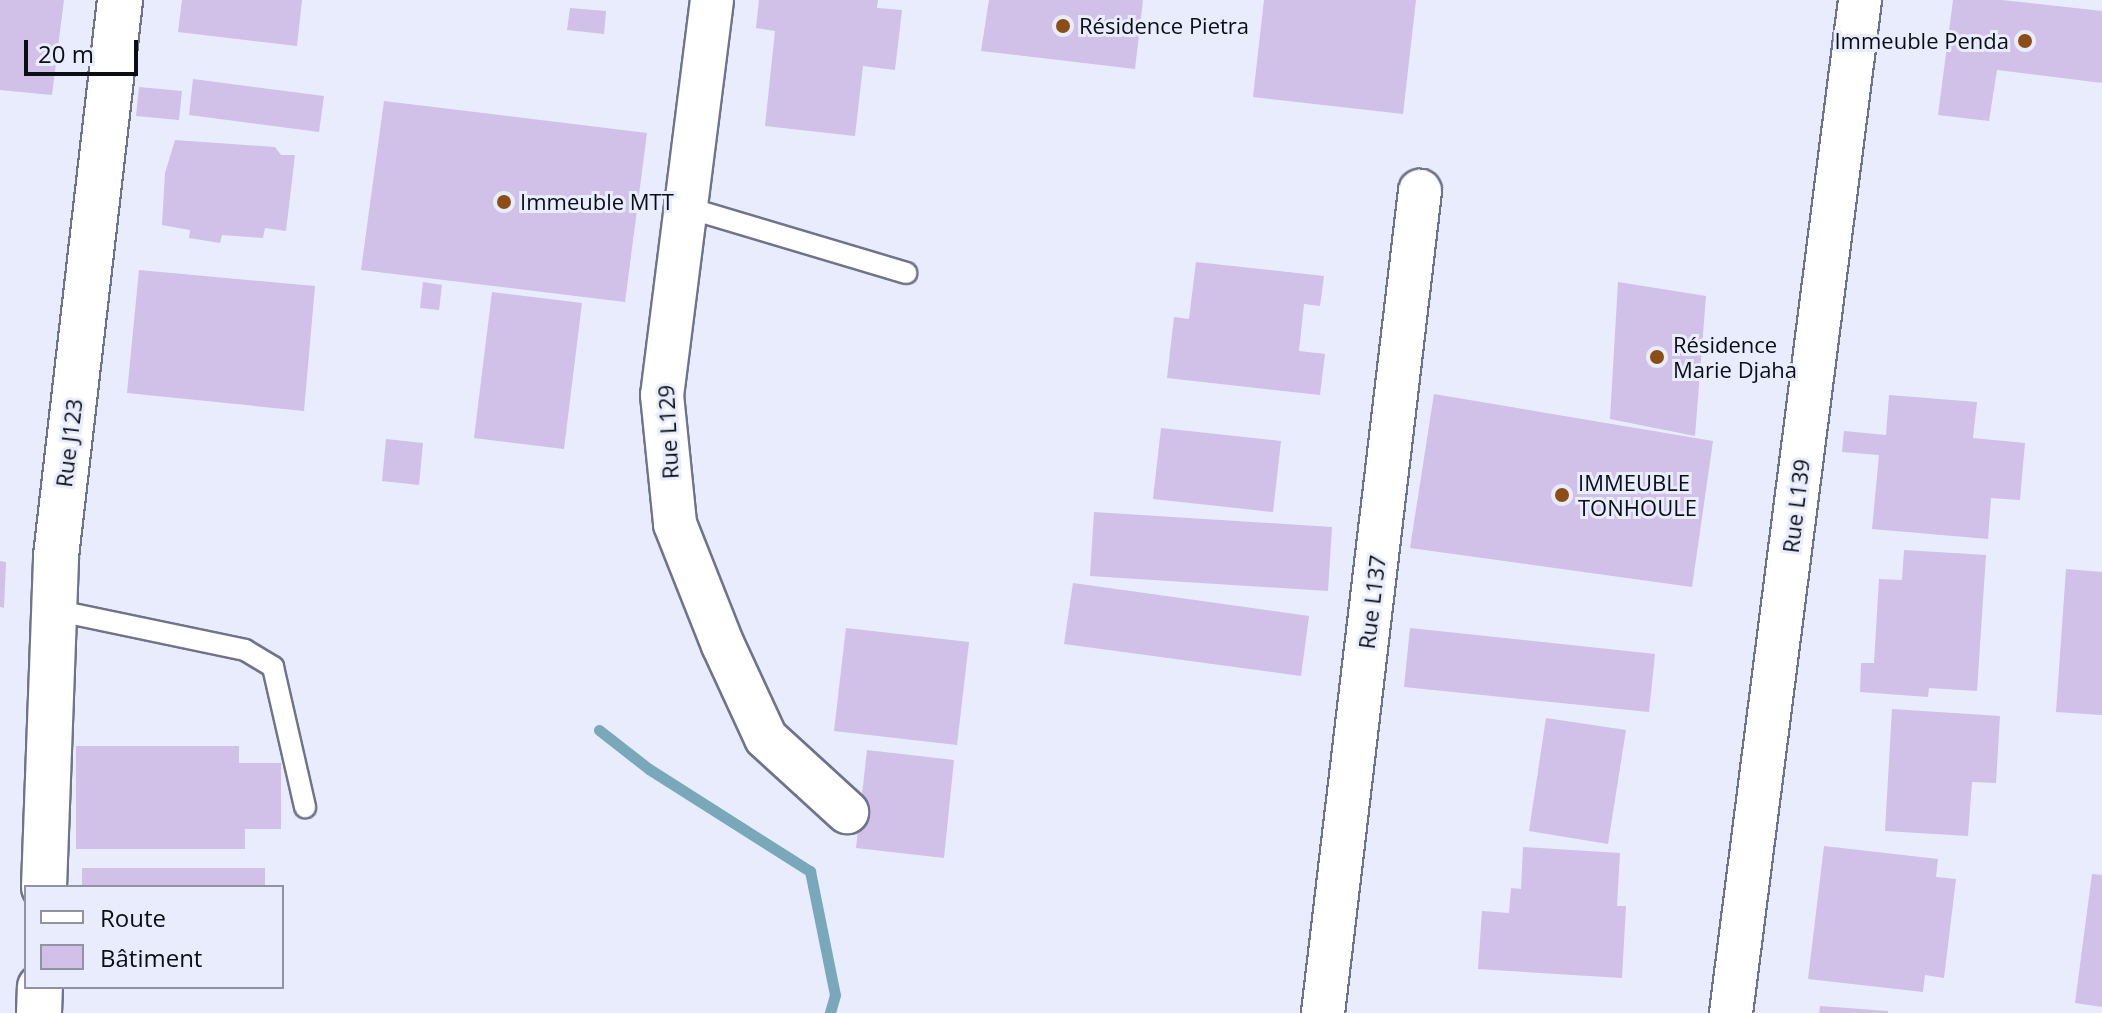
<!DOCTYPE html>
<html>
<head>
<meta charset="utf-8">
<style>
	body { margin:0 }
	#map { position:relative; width:2102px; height:1013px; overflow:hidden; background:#e9ecfc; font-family:"Open Sans",sans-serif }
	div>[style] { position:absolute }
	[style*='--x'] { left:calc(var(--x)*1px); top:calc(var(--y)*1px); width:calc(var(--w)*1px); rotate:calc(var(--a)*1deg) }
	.stream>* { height:11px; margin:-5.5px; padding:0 5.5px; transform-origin:5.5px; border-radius:5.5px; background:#78a8ba }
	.building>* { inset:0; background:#d1c0e7 }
	.roads { filter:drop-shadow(2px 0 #70748b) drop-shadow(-2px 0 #70748b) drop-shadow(0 2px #70748b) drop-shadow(0 -2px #70748b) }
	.service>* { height:20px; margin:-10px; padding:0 10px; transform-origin:10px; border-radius:10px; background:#fff }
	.minor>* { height:42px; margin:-21px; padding:0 21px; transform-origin:21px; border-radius:21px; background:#fff }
	.tertiary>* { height:44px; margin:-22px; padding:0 22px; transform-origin:22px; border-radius:22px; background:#fff }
	.dots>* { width:22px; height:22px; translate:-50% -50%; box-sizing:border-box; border:4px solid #e9ecfc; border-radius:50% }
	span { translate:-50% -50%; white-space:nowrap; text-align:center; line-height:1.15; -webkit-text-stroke:6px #e9ecfc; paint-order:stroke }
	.poi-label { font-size:22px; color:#0c0e16 }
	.left { translate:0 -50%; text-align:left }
	.right { translate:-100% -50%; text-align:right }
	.street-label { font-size:22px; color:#0c0e16 }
	.legend { position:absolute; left:24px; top:885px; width:260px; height:104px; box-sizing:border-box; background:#e9ecfc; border:2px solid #9193a0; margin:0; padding:10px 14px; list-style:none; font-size:24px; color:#0c0e16 }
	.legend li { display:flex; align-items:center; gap:16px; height:40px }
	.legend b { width:40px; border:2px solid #9193a0 }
	.scale { position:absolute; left:24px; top:40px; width:114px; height:36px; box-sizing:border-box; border:4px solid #0c0e16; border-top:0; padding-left:10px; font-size:24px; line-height:28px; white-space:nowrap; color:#0c0e16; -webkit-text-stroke:6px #e9ecfc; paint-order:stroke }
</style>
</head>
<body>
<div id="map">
	<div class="stream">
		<i style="--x:599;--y:730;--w:63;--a:38"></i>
		<i style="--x:649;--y:769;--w:191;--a:32.4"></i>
		<i style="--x:810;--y:871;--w:126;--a:78.6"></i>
		<i style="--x:835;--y:995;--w:19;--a:106"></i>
	</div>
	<div class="building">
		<i style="clip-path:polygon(0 0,64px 0,52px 95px,0 90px)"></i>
		<i style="clip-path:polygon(182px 0,302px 0,297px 46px,178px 32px)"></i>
		<i style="clip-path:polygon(759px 0,878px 0,877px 8px,902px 10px,895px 70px,863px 66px,855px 136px,765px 126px,775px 31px,756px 28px)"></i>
		<i style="clip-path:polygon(989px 0,1143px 0,1135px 69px,981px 51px)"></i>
		<i style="clip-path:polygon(1264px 0,1416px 0,1403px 114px,1253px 97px)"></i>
		<i style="clip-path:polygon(1953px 0,2002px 0,2102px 11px,2102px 83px,1997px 70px,1989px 121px,1938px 115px)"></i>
		<i style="clip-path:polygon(570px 8px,606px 11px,604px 34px,567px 30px)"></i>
		<i style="clip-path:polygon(193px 79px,324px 96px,319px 132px,189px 115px)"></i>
		<i style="clip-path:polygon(139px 87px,182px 91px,179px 120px,136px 116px)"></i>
		<i style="clip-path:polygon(384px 101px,647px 133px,625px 302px,361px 270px)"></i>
		<i style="clip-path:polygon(175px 140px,275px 147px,281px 155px,295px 155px,286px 231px,265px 228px,263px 238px,222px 235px,220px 243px,189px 238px,190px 230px,162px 225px,165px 173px)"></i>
		<i style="clip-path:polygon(1196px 262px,1324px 276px,1320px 306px,1304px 304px,1299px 351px,1325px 354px,1320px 395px,1167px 378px,1174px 317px,1189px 319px)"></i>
		<i style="clip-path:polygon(139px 270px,315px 286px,304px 411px,127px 393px)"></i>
		<i style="clip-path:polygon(423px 282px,442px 285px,439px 310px,420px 308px)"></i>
		<i style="clip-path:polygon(1618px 282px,1706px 296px,1695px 436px,1610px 419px)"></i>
		<i style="clip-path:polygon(492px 292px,582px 303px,564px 449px,474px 438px)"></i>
		<i style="clip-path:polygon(1434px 394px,1713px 441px,1692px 587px,1410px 548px)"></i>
		<i style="clip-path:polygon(1889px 395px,1977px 402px,1973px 438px,2025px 443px,2020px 500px,1991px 498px,1988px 539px,1872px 529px,1879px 455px,1842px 452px,1844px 431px,1886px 435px)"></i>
		<i style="clip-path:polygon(1161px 428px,1281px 441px,1273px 512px,1153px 499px)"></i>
		<i style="clip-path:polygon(386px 439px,423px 443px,419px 485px,382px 481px)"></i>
		<i style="clip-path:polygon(1094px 512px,1332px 527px,1328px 591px,1090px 576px)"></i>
		<i style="clip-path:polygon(1904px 550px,1986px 555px,1977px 691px,1929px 688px,1928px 697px,1860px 692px,1861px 663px,1874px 663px,1879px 579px,1902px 580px)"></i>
		<i style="clip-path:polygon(0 561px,6px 562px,4px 608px,0 607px)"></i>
		<i style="clip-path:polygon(2066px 569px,2102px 572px,2102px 715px,2056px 712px)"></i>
		<i style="clip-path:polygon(1073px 583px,1309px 616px,1301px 676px,1064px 644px)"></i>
		<i style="clip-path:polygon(846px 628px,969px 642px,957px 745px,834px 731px)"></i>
		<i style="clip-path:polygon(1410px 628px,1655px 654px,1649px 712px,1404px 687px)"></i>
		<i style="clip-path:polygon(1892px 709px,2000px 716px,1996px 783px,1972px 782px,1968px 836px,1885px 831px)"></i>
		<i style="clip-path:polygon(1546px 718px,1626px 730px,1608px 844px,1529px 831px)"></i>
		<i style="clip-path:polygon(76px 746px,239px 746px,239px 763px,281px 763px,281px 829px,245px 829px,245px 849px,76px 849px)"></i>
		<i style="clip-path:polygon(867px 750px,954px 760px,944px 858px,856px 848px)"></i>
		<i style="clip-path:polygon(1824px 846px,1938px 859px,1936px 877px,1956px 879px,1944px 978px,1925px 975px,1923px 992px,1808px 979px)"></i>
		<i style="clip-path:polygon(1523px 847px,1620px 853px,1617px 906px,1626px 906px,1622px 978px,1478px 969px,1482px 911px,1509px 913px,1511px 888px,1521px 889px)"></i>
		<i style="clip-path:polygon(82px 868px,265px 868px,265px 887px,82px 887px)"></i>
		<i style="clip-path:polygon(2092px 874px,2102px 875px,2102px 1007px,2075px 1003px)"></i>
		<i style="clip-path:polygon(1820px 1006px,1888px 1011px,1888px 1013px,1819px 1013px)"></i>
	</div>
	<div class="roads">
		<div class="service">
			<i style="--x:685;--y:207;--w:231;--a:16.6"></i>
			<i style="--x:54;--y:610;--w:195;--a:11.8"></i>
			<i style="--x:245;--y:650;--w:33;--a:31"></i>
			<i style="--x:273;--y:667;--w:144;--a:77.1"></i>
		</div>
		<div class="minor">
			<i style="--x:712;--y:0;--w:398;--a:97.2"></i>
			<i style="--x:662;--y:395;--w:130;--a:84.2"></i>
			<i style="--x:675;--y:524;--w:130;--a:68.4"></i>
			<i style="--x:723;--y:645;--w:102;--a:65.2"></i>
			<i style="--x:766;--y:738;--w:110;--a:42.4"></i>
			<i style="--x:1323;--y:1013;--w:828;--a:-83.27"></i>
			<i style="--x:1731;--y:1013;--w:1021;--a:-82.74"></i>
		</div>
		<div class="tertiary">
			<i style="--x:44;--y:887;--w:331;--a:-87.9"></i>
			<i style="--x:56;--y:556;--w:560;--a:-83.43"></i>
			<i style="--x:39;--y:1013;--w:26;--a:-88"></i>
		</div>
	</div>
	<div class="dots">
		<i style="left:1063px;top:26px;background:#8d4d17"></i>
		<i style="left:2025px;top:41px;background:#8d4d17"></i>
		<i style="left:504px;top:202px;background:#8d4d17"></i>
		<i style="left:1657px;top:357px;background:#8d4d17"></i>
		<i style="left:1562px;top:495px;background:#8d4d17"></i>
	</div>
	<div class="poi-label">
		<span class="left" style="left:1079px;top:26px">Résidence Pietra</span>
		<span class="right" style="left:2009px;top:41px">Immeuble Penda</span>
		<span class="left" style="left:520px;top:202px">Immeuble MTT</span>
		<span class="left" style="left:1673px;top:357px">Résidence<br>Marie Djaha</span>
		<span class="left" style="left:1578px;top:495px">IMMEUBLE<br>TONHOULE</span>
	</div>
	<div class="street-label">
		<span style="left:668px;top:432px;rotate:-93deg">Rue L129</span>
		<span style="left:69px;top:443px;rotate:-83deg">Rue J123</span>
		<span style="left:1796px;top:506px;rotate:-83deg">Rue L139</span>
		<span style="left:1372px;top:602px;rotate:-83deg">Rue L137</span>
	</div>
	<ul class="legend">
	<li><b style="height:10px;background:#fff"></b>Route</li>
	<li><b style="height:22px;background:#d1c0e7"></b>Bâtiment</li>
	</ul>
	<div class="scale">20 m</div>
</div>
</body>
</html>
